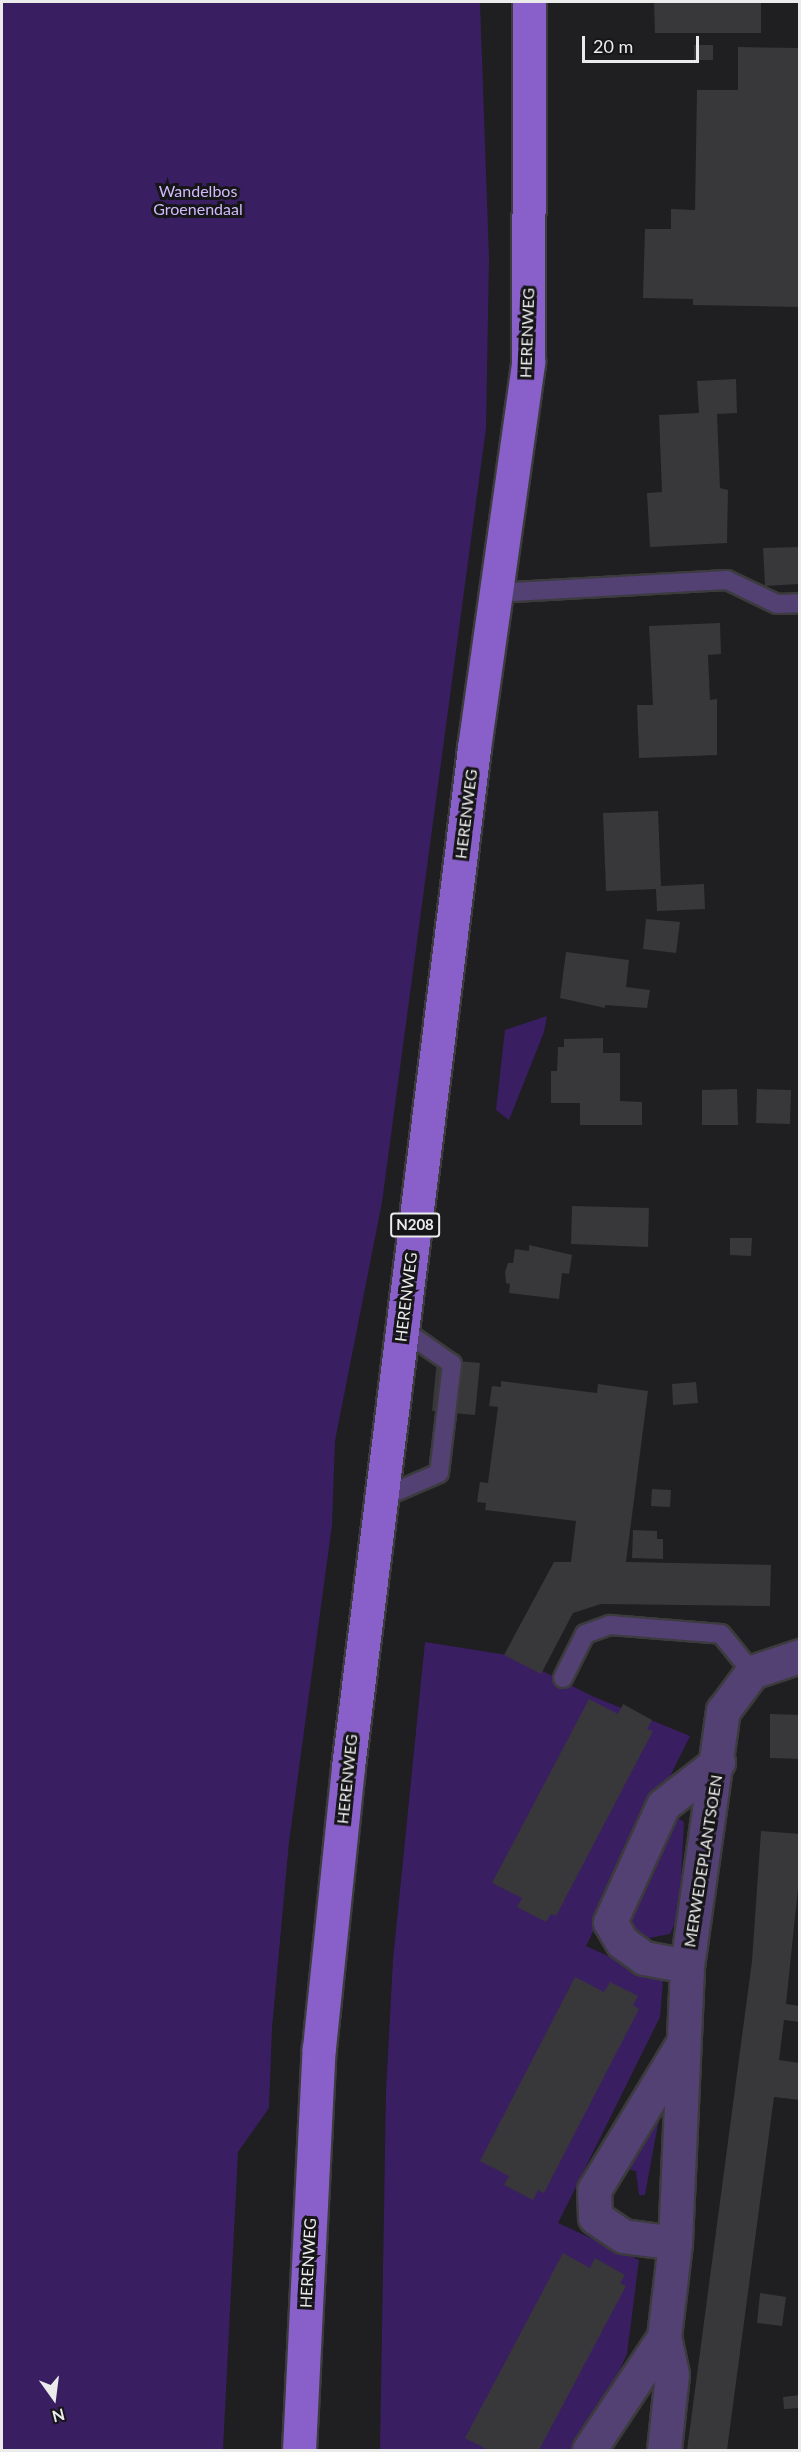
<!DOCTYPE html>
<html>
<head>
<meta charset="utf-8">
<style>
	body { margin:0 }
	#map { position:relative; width:801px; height:2452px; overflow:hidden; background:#1f1e21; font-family:Lato,sans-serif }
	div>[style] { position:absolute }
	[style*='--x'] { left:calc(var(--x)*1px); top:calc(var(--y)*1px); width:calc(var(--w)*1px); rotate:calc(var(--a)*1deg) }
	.green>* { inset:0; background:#3a1e62 }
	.building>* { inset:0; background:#38373a }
	.roads { filter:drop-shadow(2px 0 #3c3b3d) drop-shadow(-2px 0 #3c3b3d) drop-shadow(0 2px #3c3b3d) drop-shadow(0 -2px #3c3b3d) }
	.lane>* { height:18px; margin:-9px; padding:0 9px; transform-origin:9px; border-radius:9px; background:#534174 }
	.street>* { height:33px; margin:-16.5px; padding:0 16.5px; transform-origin:16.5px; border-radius:16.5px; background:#534174 }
	.primary>* { height:33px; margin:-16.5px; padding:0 16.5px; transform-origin:16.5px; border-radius:16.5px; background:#8960ca }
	span { translate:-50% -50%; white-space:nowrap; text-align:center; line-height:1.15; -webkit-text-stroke:6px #161517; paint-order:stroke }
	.shield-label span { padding:2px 4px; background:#161517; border:2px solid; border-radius:4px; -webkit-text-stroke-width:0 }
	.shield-label { font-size:15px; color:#ebebec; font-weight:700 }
	.park-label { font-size:16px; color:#cfbafc }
	.street-label { font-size:16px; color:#ebebec }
	.frame { position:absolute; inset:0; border:3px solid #ebebec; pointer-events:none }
	.north { position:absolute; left:24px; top:2368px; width:60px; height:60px; -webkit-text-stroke:4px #161517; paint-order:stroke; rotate:166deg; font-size:16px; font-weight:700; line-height:24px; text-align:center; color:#ebebec }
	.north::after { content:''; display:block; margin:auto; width:21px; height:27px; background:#ebebec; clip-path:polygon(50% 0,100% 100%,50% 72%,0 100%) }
	.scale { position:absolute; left:582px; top:36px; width:117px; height:27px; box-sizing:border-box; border:3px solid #ebebec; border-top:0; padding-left:8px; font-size:18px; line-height:21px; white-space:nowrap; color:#ebebec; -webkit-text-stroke:4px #161517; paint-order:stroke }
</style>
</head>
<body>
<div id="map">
	<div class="green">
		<i style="clip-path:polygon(2px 2px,480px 2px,489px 258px,486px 428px,382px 1202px,335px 1441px,332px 1525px,289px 1842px,272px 2028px,269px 2108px,238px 2152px,223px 2450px,2px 2450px)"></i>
		<i style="clip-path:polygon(547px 1016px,544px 1032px,509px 1120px,496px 1110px,505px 1030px)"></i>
		<i style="clip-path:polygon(425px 1642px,513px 1656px,592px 1696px,690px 1736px,586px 1946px,663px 1981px,660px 2017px,558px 2223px,639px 2260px,627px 2354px,613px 2385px,573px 2450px,380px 2450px,386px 2091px,393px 1960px)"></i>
		<i style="clip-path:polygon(674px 1815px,684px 1822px,679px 1915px,670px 1934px,649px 1938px,632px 1930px,628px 1913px)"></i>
		<i style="clip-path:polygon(658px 2100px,660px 2113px,645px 2195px,639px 2195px,636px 2171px,623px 2168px)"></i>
	</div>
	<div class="building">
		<i style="clip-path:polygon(761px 2px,761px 33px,655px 33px,654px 3px)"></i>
		<i style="clip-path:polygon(694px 45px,713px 45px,713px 60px,694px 60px)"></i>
		<i style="clip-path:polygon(738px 47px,800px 48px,800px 307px,693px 305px,693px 299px,643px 298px,645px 229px,671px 229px,671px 209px,695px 210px,697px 90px,738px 90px)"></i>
		<i style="clip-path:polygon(736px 379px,737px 413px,717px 414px,720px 488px,728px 490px,727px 543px,650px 547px,647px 493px,662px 492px,659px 415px,699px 413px,697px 381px)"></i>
		<i style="clip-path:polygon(800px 547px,800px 584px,765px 586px,763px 548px)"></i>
		<i style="clip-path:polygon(720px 623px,721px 654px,708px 655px,710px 700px,717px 699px,717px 755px,639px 758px,637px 705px,653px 705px,649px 626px)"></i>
		<i style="clip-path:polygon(658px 811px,661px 886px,704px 884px,705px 909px,657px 911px,656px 889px,606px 891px,603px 813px)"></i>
		<i style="clip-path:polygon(646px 919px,680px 922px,676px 953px,643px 949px)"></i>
		<i style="clip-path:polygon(566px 952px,629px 960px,626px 987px,650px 990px,647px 1008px,605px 1005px,605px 1008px,560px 998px)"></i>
		<i style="clip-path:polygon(603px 1038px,603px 1053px,620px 1053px,620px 1101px,642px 1102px,642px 1125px,580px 1125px,580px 1103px,551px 1103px,551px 1071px,557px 1071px,558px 1047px,564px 1047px,564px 1039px)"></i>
		<i style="clip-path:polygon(737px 1089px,738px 1125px,702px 1125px,702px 1090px)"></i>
		<i style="clip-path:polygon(757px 1089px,791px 1090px,790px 1124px,756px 1123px)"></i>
		<i style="clip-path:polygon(572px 1206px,649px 1208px,648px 1247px,571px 1244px)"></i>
		<i style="clip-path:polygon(730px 1238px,752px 1238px,751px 1256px,730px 1255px)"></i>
		<i style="clip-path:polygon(529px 1245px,572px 1255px,569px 1274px,562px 1273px,559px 1299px,509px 1293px,510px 1284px,506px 1283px,505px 1272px,508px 1263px,513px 1263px,515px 1249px,529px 1251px)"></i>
		<i style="clip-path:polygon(437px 1359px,480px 1363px,475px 1415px,432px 1411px)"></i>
		<i style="clip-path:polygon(501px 1381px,597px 1393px,598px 1384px,648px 1391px,626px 1562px,771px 1565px,770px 1606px,601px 1604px,573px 1613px,541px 1674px,504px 1655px,554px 1562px,571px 1562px,576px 1521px,485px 1510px,486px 1503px,477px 1502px,480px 1482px,488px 1483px,498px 1407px,489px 1406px,492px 1386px,501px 1387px)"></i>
		<i style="clip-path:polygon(696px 1382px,698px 1403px,673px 1405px,672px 1384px)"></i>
		<i style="clip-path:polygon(652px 1489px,671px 1490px,670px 1507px,651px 1506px)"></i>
		<i style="clip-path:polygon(633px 1530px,657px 1531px,657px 1539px,663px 1539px,663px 1559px,632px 1558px)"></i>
		<i style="clip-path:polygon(589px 1699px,618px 1714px,623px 1704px,652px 1720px,647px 1729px,653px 1731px,556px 1916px,551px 1914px,546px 1922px,517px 1907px,522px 1898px,492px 1883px)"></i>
		<i style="clip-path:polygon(770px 1714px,800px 1715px,800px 1759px,770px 1758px)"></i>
		<i style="clip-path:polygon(761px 1831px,800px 1834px,798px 1888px,786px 2004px,800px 2006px,800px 2022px,784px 2020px,779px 2060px,800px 2063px,800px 2100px,774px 2097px,727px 2450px,687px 2450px,752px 1961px)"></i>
		<i style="clip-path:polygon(575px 1977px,604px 1992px,610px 1982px,638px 1996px,633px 2005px,639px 2009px,544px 2193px,538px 2190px,533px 2200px,504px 2185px,509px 2176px,480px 2161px)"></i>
		<i style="clip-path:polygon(563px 2253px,590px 2268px,595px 2258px,625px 2275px,620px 2283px,626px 2286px,539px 2450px,488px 2450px,465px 2438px)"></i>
		<i style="clip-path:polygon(760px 2293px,786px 2297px,782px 2326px,757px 2323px)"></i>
		<i style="clip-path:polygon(800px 2395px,800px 2408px,784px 2409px,783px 2397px)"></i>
	</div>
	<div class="roads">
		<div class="lane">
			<i style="--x:495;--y:593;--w:232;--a:-3.2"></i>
			<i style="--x:727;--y:580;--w:55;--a:25.6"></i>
			<i style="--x:777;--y:604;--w:23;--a:-2"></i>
			<i style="--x:379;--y:1499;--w:65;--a:-23.4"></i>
			<i style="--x:439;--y:1473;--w:110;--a:-83.2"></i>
			<i style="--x:452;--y:1364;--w:61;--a:-145"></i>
			<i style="--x:563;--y:1678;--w:49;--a:-63.4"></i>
			<i style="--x:585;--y:1634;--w:27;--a:-20"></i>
			<i style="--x:610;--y:1625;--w:111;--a:4.6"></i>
			<i style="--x:721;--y:1634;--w:49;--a:50.8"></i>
		</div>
		<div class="street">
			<i style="--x:687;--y:1966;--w:44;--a:-169.5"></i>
			<i style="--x:644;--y:1958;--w:27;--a:-144"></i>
			<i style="--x:622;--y:1942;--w:23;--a:-121"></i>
			<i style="--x:610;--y:1922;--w:128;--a:-65.6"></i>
			<i style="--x:663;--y:1805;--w:70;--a:-38"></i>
			<i style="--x:675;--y:2243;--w:52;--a:-172.3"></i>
			<i style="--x:623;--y:2236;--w:34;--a:-146"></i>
			<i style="--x:595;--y:2217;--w:27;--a:-92"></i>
			<i style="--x:594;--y:2190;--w:172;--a:-58.8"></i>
			<i style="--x:589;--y:2450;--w:136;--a:-56.4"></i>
			<i style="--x:664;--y:2337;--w:95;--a:-83.3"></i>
			<i style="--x:675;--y:2243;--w:277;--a:-87.5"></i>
			<i style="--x:687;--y:1966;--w:258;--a:-82"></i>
			<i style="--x:723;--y:1711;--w:49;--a:-53.4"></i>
			<i style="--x:752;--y:1672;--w:51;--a:-18.4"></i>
			<i style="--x:664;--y:2450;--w:76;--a:-84"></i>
			<i style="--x:672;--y:2374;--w:38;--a:-102"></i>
		</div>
		<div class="primary">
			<i style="--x:299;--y:2450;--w:402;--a:-87.2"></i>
			<i style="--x:319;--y:2048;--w:282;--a:-84.1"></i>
			<i style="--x:348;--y:1767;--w:1027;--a:-82.95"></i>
			<i style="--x:474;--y:748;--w:390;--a:-82"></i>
			<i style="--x:528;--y:362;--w:360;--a:-89.8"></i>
		</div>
	</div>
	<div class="shield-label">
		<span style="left:415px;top:1225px">N208</span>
	</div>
	<div class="park-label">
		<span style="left:198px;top:200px">Wandelbos<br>Groenendaal</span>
	</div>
	<div class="street-label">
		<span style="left:527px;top:333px;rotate:-88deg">HERENWEG</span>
		<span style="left:466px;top:814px;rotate:-83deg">HERENWEG</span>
		<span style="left:406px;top:1297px;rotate:-83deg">HERENWEG</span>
		<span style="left:347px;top:1779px;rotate:-84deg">HERENWEG</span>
		<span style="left:703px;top:1861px;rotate:-81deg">MERWEDEPLANTSOEN</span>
		<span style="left:308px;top:2263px;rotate:-87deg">HERENWEG</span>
	</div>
	<div class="frame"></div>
	<div class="north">N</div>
	<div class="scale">20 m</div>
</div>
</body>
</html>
